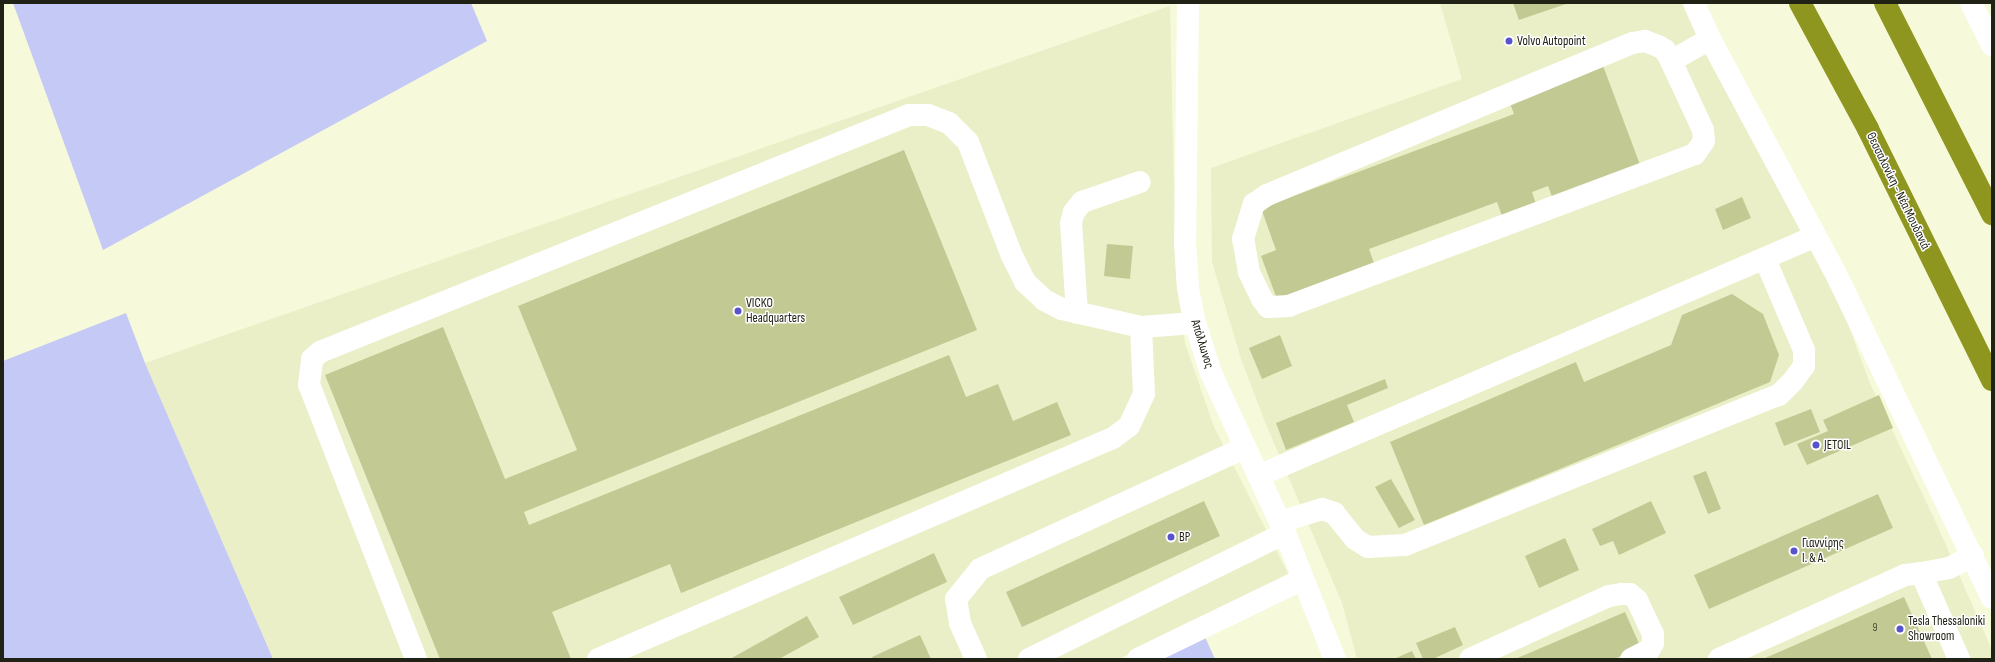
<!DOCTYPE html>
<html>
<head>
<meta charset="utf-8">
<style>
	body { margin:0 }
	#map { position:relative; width:1995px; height:662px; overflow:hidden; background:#f6fada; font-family:"Sofia Sans Condensed",sans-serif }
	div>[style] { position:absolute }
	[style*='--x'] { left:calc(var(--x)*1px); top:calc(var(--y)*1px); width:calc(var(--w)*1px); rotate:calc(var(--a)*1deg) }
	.built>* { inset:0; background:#eaefc7 }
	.green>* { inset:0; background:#c4c9f5 }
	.building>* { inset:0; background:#c3c992 }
	.minor>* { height:22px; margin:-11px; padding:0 11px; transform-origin:11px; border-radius:11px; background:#fff }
	.highway>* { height:22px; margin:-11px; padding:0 11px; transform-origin:11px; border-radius:11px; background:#8e961f }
	.dots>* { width:11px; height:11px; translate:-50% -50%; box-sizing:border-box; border:2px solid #fff; border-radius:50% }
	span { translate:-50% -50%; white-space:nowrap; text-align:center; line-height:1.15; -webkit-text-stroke:3px #fff; paint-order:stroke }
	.number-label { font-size:11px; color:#4a4c35 }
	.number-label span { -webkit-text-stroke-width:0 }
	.poi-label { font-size:13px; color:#212216 }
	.left { translate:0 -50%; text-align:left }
	.street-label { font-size:13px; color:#212216 }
	.frame { position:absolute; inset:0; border:4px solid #212216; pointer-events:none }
</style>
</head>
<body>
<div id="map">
	<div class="built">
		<i style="clip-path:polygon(1440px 3px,1694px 3px,1816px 236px,1869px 381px,1938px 527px,1992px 650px,1992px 659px,1357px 659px,1342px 603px,1265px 422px,1241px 359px,1212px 262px,1211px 168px,1462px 79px)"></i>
		<i style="clip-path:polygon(1170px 6px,1176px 279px,1185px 343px,1214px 427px,1289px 575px,1119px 659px,273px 659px,145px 363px)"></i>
	</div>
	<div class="green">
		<i style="clip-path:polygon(13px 3px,471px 3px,487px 41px,103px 250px)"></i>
		<i style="clip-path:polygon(126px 313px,145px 363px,273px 659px,3px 659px,3px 361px)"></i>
		<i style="clip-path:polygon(1205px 637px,1215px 659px,1161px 659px)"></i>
	</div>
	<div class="building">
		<i style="clip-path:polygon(1513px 3px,1569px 3px,1519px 20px)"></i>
		<i style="clip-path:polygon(1602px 63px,1642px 170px,1554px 202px,1548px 186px,1532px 192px,1537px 207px,1503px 219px,1497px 202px,1369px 249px,1374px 263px,1277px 299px,1261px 256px,1276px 250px,1261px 208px,1514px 114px,1508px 98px)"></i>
		<i style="clip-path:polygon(904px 150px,977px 330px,524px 512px,529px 525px,949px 355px,966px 397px,998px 384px,1013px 421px,1057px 402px,1071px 435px,681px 593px,670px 564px,552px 612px,571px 659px,440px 659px,325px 375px,443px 327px,505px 479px,577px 450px,518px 306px)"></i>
		<i style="clip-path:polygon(1742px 197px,1751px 218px,1723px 230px,1715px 209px)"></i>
		<i style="clip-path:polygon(1107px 244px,1133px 246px,1130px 279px,1104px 276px)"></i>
		<i style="clip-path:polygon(1732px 294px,1763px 314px,1779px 355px,1770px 382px,1424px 525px,1390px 442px,1576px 362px,1584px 382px,1671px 345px,1682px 315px)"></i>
		<i style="clip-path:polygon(1280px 335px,1292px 366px,1262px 379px,1249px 348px)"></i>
		<i style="clip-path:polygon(1385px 379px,1388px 388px,1347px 405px,1354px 422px,1286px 450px,1276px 423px)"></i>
		<i style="clip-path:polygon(1879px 395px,1893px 428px,1807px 465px,1797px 444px,1828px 431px,1823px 420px)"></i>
		<i style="clip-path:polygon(1811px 409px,1820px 432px,1784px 446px,1775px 423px)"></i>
		<i style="clip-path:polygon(1706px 471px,1721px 509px,1708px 514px,1693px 476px)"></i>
		<i style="clip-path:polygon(1391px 479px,1415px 520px,1399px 528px,1375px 487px)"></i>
		<i style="clip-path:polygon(1878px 494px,1893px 528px,1709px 609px,1694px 575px)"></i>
		<i style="clip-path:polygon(1204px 501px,1220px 536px,1022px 627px,1006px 592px)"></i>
		<i style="clip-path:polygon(1651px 501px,1666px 533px,1619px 555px,1613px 541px,1600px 546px,1592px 529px)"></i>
		<i style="clip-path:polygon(1565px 538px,1579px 570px,1539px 588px,1525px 556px)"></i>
		<i style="clip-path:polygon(934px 553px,947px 582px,853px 625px,839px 597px)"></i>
		<i style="clip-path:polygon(1904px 597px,1932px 659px,1763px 659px)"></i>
		<i style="clip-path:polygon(1625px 612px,1641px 648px,1614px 659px,1515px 659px)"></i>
		<i style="clip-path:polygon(807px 616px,819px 637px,779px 659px,730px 659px)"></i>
		<i style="clip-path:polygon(1455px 627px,1463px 645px,1433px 659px,1423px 659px,1416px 643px)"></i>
		<i style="clip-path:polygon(920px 635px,931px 659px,873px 659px,872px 657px)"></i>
		<i style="clip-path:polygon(1412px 651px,1416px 659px,1394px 659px)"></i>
	</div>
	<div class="minor">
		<i style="--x:1188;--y:3;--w:240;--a:90.7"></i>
		<i style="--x:1185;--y:243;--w:45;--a:86.2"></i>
		<i style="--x:1188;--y:288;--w:36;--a:79"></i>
		<i style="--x:1195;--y:323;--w:52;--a:72.3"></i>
		<i style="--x:1211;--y:373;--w:176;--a:65.2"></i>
		<i style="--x:1285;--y:533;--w:136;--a:68.4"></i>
		<i style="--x:1694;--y:3;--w:39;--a:66"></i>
		<i style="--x:1710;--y:39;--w:269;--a:61.8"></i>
		<i style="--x:1837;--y:276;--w:357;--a:64.3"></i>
		<i style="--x:1971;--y:3;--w:47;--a:63.4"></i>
		<i style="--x:1671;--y:61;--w:76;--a:65.1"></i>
		<i style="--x:1703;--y:130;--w:11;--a:85"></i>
		<i style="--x:1704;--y:141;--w:16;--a:125"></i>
		<i style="--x:1695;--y:154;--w:434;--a:159.5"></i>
		<i style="--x:1289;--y:306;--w:21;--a:177"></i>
		<i style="--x:1268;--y:307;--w:10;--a:-127"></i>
		<i style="--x:1262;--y:299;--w:30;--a:-116"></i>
		<i style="--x:1249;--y:272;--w:34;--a:-100"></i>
		<i style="--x:1243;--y:239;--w:37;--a:-73"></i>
		<i style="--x:1254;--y:204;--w:16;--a:-35"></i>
		<i style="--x:1267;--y:195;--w:396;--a:-22.6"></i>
		<i style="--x:1633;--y:43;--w:12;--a:-9"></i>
		<i style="--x:1645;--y:41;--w:14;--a:21"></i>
		<i style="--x:1658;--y:46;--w:8;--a:30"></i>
		<i style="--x:1665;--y:50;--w:13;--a:61"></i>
		<i style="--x:1671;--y:61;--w:45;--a:-29.4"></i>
		<i style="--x:1077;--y:313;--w:90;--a:-93.8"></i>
		<i style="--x:1071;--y:223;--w:11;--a:-75"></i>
		<i style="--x:1074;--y:212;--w:13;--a:-51"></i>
		<i style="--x:1082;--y:202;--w:61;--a:-19"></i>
		<i style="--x:1258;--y:476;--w:607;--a:-23.27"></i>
		<i style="--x:1280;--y:522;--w:44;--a:-17.2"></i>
		<i style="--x:1322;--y:509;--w:13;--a:18"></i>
		<i style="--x:1334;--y:513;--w:33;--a:51"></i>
		<i style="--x:1355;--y:539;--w:15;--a:32"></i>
		<i style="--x:1368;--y:547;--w:37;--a:-3"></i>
		<i style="--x:1405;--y:545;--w:403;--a:-21.9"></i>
		<i style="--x:1779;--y:395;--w:20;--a:-45"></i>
		<i style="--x:1793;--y:381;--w:19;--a:-54"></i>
		<i style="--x:1804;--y:366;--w:16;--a:-90"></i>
		<i style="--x:1804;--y:350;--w:99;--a:-113.2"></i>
		<i style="--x:416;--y:659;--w:294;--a:-111.3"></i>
		<i style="--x:309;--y:385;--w:26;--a:-83"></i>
		<i style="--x:312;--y:359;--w:11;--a:-41"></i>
		<i style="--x:320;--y:352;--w:635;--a:-21.92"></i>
		<i style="--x:909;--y:115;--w:19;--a:0"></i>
		<i style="--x:928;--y:115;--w:22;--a:21"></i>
		<i style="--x:949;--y:123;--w:27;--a:45"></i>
		<i style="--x:968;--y:142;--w:122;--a:68.9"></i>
		<i style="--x:1012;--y:256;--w:29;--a:63"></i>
		<i style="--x:1025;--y:282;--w:26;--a:43"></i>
		<i style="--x:1044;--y:300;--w:20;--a:27"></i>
		<i style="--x:1062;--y:309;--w:81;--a:12.8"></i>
		<i style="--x:1141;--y:327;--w:54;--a:-4.2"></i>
		<i style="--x:598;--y:659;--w:560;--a:-23.23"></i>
		<i style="--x:1113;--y:438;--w:20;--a:-37"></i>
		<i style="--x:1129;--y:426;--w:35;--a:-65"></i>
		<i style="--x:1144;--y:394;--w:67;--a:-92.6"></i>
		<i style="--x:976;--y:659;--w:39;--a:-114"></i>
		<i style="--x:960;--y:623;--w:24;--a:-99"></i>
		<i style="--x:956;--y:599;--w:38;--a:-51"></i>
		<i style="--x:980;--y:569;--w:290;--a:-24.6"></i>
		<i style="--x:1029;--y:659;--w:285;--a:-26.2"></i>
		<i style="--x:1138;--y:659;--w:183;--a:-25.9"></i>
		<i style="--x:1470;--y:659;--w:153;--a:-24.4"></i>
		<i style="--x:1609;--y:596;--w:13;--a:-9"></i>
		<i style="--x:1622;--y:594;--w:8;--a:0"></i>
		<i style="--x:1630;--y:594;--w:9;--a:41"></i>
		<i style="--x:1637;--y:600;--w:38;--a:65"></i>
		<i style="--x:1653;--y:634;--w:9;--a:90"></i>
		<i style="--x:1653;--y:643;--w:8;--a:120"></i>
		<i style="--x:1649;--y:650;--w:20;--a:153"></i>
		<i style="--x:1719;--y:659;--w:204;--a:-24.3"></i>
		<i style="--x:1905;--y:575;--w:16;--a:-7"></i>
		<i style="--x:1959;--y:659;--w:94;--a:-113.8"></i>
		<i style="--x:1921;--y:573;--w:28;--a:-10"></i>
		<i style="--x:1949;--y:568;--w:27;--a:-27"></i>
	</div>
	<div class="highway">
		<i style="--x:1800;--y:3;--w:143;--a:61.6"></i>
		<i style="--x:1868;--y:129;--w:280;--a:63.7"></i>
		<i style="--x:1885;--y:3;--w:237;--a:63.1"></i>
	</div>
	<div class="dots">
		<i style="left:1509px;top:41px;background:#5753cb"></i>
		<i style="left:738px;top:311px;background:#5753cb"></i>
		<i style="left:1816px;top:445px;background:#5753cb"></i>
		<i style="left:1171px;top:537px;background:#5753cb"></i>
		<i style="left:1794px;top:551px;background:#5753cb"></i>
		<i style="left:1900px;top:629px;background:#5753cb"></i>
	</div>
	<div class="number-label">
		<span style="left:1875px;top:628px">9</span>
	</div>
	<div class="poi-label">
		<span class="left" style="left:1517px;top:41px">Volvo Autopoint</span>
		<span class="left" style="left:746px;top:311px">VICKO<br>Headquarters</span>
		<span class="left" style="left:1824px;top:445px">JETOIL</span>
		<span class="left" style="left:1179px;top:537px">BP</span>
		<span class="left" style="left:1802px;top:551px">Γιαννίρης<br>Ι. &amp; Α.</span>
		<span class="left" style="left:1908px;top:629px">Tesla Thessaloniki<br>Showroom</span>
	</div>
	<div class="street-label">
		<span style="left:1898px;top:191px;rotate:64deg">Θεσσαλονίκη - Νέα Μουδανιά</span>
		<span style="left:1202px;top:344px;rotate:73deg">Απόλλωνος</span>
	</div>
	<div class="frame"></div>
</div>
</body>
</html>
